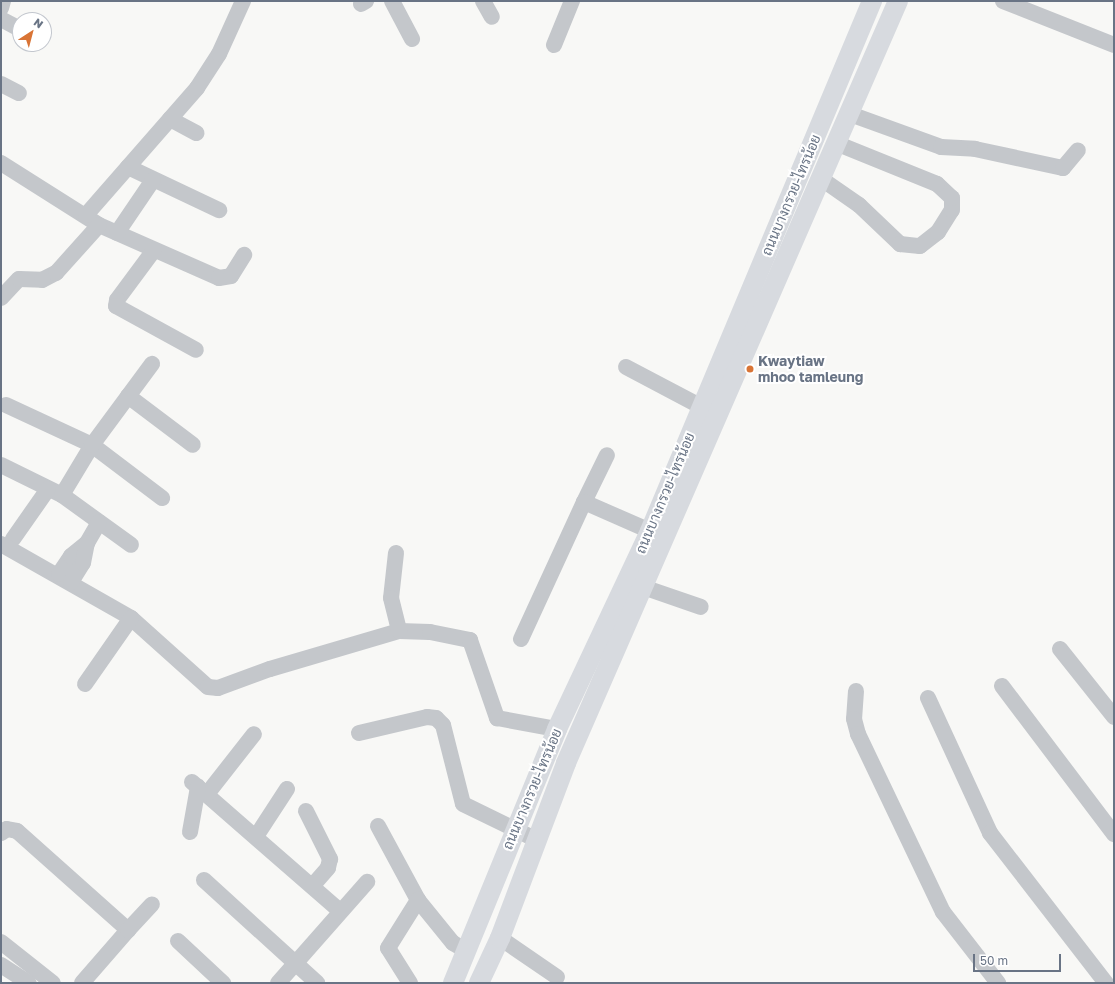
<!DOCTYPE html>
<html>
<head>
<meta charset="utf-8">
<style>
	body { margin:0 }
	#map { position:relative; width:1115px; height:984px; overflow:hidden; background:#f8f8f6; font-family:"Golos Text",Sarabun,sans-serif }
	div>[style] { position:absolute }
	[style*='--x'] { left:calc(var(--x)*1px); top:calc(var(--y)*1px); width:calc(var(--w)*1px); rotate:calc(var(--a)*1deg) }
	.minor>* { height:16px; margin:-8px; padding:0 8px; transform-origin:8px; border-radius:8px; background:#c4c7cb }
	.major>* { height:20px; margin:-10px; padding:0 10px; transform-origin:10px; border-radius:10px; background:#d7dadf }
	.dots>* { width:11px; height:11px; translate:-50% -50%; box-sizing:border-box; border:2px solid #fff; border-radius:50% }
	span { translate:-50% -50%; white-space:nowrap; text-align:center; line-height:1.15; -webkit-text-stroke:4px #fff; paint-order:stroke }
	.street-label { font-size:14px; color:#697485 }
	.poi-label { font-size:14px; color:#697485; font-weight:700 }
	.left { translate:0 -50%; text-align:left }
	.frame { position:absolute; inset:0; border:2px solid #697485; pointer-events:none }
	.north { position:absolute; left:12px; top:12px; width:40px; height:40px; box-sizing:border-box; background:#fff; border:1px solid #c3c7ce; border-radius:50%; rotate:36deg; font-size:11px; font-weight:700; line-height:16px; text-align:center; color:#697485 }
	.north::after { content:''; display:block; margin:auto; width:14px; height:18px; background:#d97435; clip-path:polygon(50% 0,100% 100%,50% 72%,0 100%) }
	.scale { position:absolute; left:973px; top:954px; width:88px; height:18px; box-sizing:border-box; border:2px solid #697485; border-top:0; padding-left:5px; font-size:12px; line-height:14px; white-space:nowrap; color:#697485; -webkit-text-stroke:3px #fff; paint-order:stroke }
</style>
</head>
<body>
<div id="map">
	<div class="minor">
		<i style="--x:392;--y:1;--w:43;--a:62.2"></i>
		<i style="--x:483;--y:1;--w:18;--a:61"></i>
		<i style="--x:1003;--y:1;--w:119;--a:21.6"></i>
		<i style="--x:361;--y:4;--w:6;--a:-31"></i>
		<i style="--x:1;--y:8;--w:7;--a:-74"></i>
		<i style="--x:1;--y:19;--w:21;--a:28"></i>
		<i style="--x:554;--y:45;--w:48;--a:-67.8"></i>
		<i style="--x:1;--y:84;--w:20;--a:27"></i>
		<i style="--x:850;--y:114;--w:97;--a:19.9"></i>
		<i style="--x:941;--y:147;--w:34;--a:3"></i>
		<i style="--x:975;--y:149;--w:90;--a:12.2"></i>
		<i style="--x:1063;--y:168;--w:23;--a:-50"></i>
		<i style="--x:170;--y:119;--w:30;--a:28"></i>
		<i style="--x:1;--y:163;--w:116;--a:32.3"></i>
		<i style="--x:99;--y:225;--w:131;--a:23.8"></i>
		<i style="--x:219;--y:278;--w:12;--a:-9"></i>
		<i style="--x:231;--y:276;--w:25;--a:-58"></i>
		<i style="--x:128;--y:167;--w:101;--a:25.3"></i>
		<i style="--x:823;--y:180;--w:44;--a:34.8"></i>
		<i style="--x:859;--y:205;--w:57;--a:43.6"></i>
		<i style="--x:900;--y:244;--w:20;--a:6"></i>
		<i style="--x:920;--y:246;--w:23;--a:-38"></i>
		<i style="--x:938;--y:232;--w:26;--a:-58"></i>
		<i style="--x:952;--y:210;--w:12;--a:-90"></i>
		<i style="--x:952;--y:198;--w:21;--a:-137"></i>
		<i style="--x:937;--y:184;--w:107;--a:-158"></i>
		<i style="--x:86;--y:215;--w:169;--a:-48.8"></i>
		<i style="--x:197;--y:88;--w:40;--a:-57.1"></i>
		<i style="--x:219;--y:54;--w:58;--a:-65.6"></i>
		<i style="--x:117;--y:233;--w:64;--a:-55.8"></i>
		<i style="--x:154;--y:250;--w:62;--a:126.5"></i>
		<i style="--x:117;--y:300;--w:6;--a:99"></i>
		<i style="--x:116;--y:306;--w:91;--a:28.8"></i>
		<i style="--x:1;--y:298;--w:26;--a:-47"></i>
		<i style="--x:19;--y:279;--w:23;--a:2"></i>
		<i style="--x:42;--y:280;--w:16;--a:-27"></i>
		<i style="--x:56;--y:273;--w:64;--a:-48.1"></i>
		<i style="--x:626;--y:367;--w:86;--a:27.8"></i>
		<i style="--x:128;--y:396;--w:81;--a:37"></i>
		<i style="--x:6;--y:405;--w:95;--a:24.9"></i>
		<i style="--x:92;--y:445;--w:88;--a:37.1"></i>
		<i style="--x:1;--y:465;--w:68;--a:26.2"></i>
		<i style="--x:62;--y:495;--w:85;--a:35.9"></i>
		<i style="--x:62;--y:495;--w:58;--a:-59"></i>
		<i style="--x:92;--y:445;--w:101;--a:-53.5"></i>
		<i style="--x:584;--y:502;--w:52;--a:-63.9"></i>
		<i style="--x:13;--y:539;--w:61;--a:-55"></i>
		<i style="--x:1;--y:544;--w:150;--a:29.6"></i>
		<i style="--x:131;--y:618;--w:103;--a:41.9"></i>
		<i style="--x:208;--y:687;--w:10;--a:6"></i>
		<i style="--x:218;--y:688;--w:55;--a:-20.1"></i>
		<i style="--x:270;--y:669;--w:134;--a:-16.4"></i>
		<i style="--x:399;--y:631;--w:31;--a:2"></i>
		<i style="--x:430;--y:632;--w:41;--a:11.3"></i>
		<i style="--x:470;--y:640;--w:83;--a:70.9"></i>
		<i style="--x:497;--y:718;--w:61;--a:10.4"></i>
		<i style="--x:396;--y:553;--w:45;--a:96.3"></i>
		<i style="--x:391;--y:598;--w:34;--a:76"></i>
		<i style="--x:59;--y:574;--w:22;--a:-56"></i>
		<i style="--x:71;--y:556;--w:21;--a:-39"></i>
		<i style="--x:87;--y:543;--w:24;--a:-60"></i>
		<i style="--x:71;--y:582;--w:22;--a:-58"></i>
		<i style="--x:83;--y:563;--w:20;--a:-79"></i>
		<i style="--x:643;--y:587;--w:61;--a:19"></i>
		<i style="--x:521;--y:639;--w:151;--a:-65.3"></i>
		<i style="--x:584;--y:502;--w:72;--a:23.7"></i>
		<i style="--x:1060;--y:649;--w:87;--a:51.5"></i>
		<i style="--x:85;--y:684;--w:80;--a:-55.1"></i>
		<i style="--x:1002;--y:686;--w:186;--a:52.9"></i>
		<i style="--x:856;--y:691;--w:28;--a:94"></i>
		<i style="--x:854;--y:719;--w:16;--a:75"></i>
		<i style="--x:858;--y:734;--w:197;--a:64.5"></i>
		<i style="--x:943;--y:912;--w:90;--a:52.2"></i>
		<i style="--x:928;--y:698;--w:149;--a:65.3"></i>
		<i style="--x:990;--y:833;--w:190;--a:52.3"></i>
		<i style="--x:359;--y:733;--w:70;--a:-13.2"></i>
		<i style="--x:427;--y:717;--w:9;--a:6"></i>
		<i style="--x:436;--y:718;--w:10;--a:45"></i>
		<i style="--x:443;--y:725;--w:81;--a:75.8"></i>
		<i style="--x:463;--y:804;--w:80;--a:25.9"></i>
		<i style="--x:192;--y:782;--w:196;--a:41.1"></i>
		<i style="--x:207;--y:794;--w:76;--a:-51.9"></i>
		<i style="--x:306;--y:811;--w:54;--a:63.4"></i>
		<i style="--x:330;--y:859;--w:9;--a:103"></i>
		<i style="--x:328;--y:868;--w:23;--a:131"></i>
		<i style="--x:378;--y:826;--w:84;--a:61.6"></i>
		<i style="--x:418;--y:900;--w:55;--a:50.9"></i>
		<i style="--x:453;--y:943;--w:16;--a:30"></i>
		<i style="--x:190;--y:832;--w:46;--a:-79.9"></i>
		<i style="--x:1;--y:833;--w:7;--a:-34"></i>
		<i style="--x:7;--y:829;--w:10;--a:11"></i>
		<i style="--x:17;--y:831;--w:149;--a:41.7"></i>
		<i style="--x:128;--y:930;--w:70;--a:131"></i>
		<i style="--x:257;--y:835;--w:55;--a:-56.9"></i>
		<i style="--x:204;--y:880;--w:153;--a:42.3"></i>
		<i style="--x:128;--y:930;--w:35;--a:-47"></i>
		<i style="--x:500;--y:938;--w:69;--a:34.4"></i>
		<i style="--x:178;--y:941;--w:62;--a:43"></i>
		<i style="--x:1;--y:942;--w:66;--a:38.3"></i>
		<i style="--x:1;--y:965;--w:33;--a:33"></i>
		<i style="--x:278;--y:983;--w:135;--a:-48.6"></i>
		<i style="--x:410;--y:983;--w:41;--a:-122.2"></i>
		<i style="--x:388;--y:948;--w:57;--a:-58"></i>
	</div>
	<div class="major">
		<i style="--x:453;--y:983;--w:274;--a:-67.7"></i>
		<i style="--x:557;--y:729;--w:219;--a:-64.8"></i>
		<i style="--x:650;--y:531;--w:575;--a:-67.27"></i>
		<i style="--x:479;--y:983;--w:50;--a:-65"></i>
		<i style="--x:500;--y:938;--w:187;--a:-69.3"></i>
		<i style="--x:566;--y:763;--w:831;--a:-66.46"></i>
	</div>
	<div class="dots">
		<i style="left:750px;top:369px;background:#d97435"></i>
	</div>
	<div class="street-label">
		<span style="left:791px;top:195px;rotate:-67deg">ถนนบางกรวย-ไทรน้อย</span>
		<span style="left:665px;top:493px;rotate:-67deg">ถนนบางกรวย-ไทรน้อย</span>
		<span style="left:532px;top:789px;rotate:-67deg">ถนนบางกรวย-ไทรน้อย</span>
	</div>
	<div class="poi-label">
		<span class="left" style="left:758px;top:369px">Kwaytiaw<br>mhoo tamleung</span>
	</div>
	<div class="frame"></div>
	<div class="north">N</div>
	<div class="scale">50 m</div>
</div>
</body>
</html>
